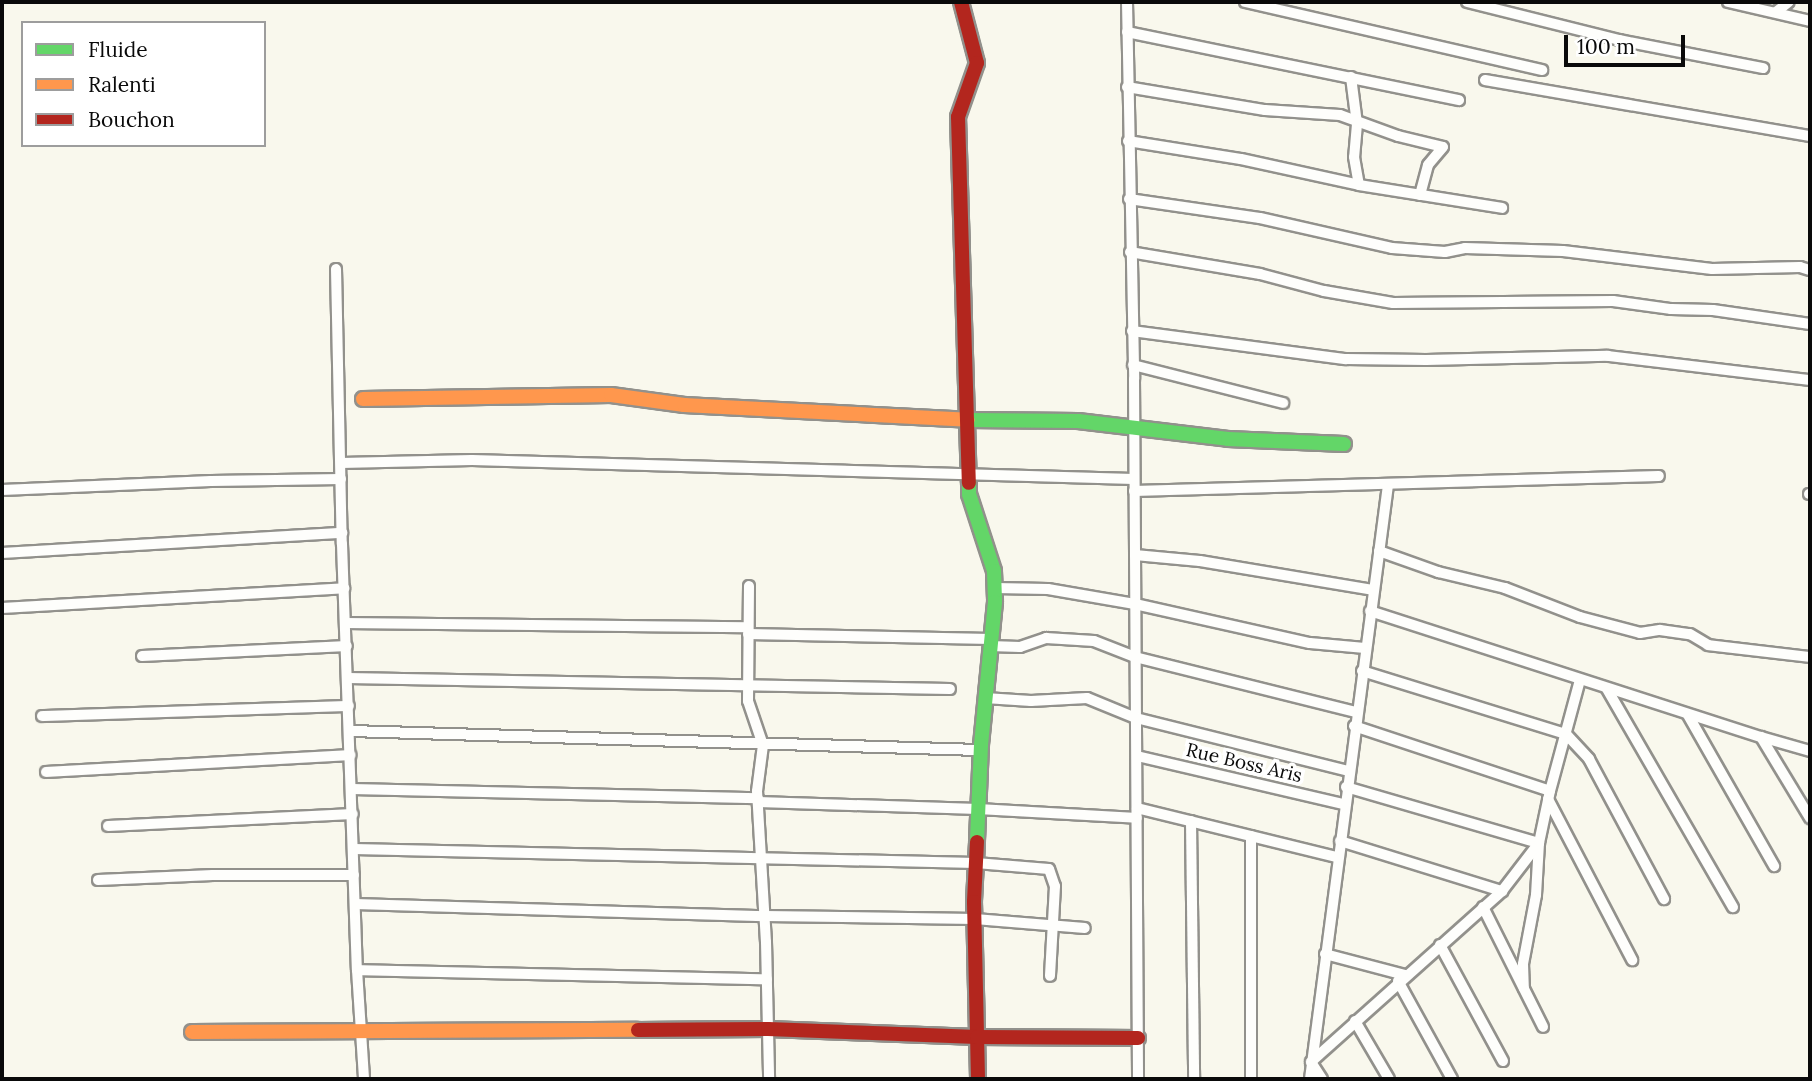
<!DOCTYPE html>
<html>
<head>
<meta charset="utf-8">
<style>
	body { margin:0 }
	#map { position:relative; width:1812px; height:1081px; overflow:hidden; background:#f9f8ed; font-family:Lora,serif }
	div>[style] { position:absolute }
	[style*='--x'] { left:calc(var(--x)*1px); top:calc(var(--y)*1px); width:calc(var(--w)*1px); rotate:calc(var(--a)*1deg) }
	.roads { filter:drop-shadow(2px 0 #92918c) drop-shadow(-2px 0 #92918c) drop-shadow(0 2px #92918c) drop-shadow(0 -2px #92918c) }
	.street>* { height:10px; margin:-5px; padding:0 5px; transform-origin:5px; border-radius:5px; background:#fefefc }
	.fast>* { height:14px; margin:-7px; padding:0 7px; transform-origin:7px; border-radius:7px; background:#63d668 }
	.slow>* { height:14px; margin:-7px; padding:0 7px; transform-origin:7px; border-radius:7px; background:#ff974d }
	.jam>* { height:14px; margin:-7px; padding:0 7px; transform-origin:7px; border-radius:7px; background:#b3261e }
	span { translate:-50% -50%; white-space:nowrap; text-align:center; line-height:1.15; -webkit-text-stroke:7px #fff; paint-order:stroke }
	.street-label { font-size:19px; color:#0a0a0a }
	.frame { position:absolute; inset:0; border:4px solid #0a0a0a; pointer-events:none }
	.legend { position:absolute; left:21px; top:21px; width:245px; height:126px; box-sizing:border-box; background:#fff; border:2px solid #9d9d9d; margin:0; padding:9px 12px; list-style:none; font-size:21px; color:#0a0a0a }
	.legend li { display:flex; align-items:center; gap:14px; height:35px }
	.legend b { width:35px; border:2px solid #9d9d9d }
	.scale { position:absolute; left:1564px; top:35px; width:121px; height:32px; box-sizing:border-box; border:4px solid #0a0a0a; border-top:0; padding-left:9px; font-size:21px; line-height:24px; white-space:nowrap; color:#0a0a0a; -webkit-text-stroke:5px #fff; paint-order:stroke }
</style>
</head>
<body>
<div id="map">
	<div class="roads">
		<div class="street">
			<i style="--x:1127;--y:2;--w:377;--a:88.9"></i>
			<i style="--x:1134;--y:379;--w:700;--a:89.67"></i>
			<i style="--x:1245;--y:2;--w:305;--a:12.9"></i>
			<i style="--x:1467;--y:2;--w:157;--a:14"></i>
			<i style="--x:1619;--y:40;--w:147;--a:11"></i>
			<i style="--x:1728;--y:2;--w:84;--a:13"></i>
			<i style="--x:1776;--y:12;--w:16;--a:-38"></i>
			<i style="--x:1127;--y:32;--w:339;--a:11.6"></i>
			<i style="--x:1351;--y:77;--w:47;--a:82.7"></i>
			<i style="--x:1357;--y:124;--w:33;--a:95"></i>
			<i style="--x:1354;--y:157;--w:28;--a:80"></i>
			<i style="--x:1485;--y:80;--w:330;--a:9.8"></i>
			<i style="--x:1127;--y:87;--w:140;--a:9.5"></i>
			<i style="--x:1265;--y:110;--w:75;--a:3.8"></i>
			<i style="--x:1340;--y:115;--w:62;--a:19.9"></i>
			<i style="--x:1398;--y:136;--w:46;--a:13.7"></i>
			<i style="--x:1443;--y:147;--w:23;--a:130"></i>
			<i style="--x:1428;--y:165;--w:31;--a:105"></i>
			<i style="--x:1128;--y:141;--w:114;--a:9.1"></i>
			<i style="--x:1241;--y:159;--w:121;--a:12.4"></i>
			<i style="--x:1359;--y:185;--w:145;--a:9.1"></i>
			<i style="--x:1129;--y:199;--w:132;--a:8.3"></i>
			<i style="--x:1260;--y:218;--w:135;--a:12.8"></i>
			<i style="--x:1392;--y:248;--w:53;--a:4.3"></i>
			<i style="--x:1445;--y:252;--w:20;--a:-11"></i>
			<i style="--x:1465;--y:248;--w:98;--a:1.8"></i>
			<i style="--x:1563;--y:251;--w:150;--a:6.9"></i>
			<i style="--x:1712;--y:269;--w:88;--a:-1.3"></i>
			<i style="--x:1800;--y:267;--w:10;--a:17"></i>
			<i style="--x:1130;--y:252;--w:132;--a:9.6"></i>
			<i style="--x:1260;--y:274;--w:66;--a:14.9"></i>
			<i style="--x:1324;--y:291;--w:70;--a:9.9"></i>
			<i style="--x:1393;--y:303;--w:220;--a:-0.5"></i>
			<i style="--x:1613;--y:301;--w:59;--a:7.9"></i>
			<i style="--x:1671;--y:309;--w:42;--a:1.4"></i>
			<i style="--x:1713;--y:310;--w:98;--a:8.2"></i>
			<i style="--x:336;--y:269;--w:275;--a:88.8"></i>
			<i style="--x:342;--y:544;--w:426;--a:88"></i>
			<i style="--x:357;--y:970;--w:109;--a:86.3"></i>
			<i style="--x:1132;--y:331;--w:216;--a:7.5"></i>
			<i style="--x:1346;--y:359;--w:80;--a:0.7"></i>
			<i style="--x:1426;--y:360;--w:182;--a:-1.3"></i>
			<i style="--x:1608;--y:356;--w:203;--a:6.8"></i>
			<i style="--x:1133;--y:365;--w:155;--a:14.2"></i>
			<i style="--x:341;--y:463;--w:131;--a:-1.3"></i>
			<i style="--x:472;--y:460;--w:662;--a:1.64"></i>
			<i style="--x:2;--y:490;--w:209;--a:-2.5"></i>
			<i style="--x:211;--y:481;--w:130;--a:-0.9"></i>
			<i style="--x:1134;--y:491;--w:525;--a:-1.64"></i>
			<i style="--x:1809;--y:494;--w:1;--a:0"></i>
			<i style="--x:1379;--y:551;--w:63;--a:19.6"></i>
			<i style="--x:1438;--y:572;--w:69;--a:13.4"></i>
			<i style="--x:1505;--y:588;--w:80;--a:21.1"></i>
			<i style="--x:1580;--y:617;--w:62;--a:14.9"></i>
			<i style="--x:1640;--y:633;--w:20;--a:-9"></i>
			<i style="--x:1660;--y:630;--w:30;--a:8"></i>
			<i style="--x:1690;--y:634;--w:21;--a:31"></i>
			<i style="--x:1708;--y:645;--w:103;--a:6.7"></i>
			<i style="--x:2;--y:553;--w:341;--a:-3.4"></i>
			<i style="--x:1135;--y:555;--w:65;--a:5.3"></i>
			<i style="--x:1200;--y:561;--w:175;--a:9.5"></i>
			<i style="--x:749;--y:586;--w:115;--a:90.5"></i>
			<i style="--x:748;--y:701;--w:46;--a:71.2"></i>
			<i style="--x:763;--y:745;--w:46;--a:97.4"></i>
			<i style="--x:757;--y:791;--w:151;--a:86.6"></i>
			<i style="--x:766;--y:942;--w:137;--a:88.7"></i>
			<i style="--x:995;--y:588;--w:53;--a:1.1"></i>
			<i style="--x:1048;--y:589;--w:88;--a:9.8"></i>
			<i style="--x:1135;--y:604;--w:179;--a:12.6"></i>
			<i style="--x:1310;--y:643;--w:55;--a:5.2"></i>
			<i style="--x:2;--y:608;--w:343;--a:-3.3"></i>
			<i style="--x:1370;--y:611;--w:411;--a:17.9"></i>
			<i style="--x:1761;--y:737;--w:95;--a:58.8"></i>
			<i style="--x:345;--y:623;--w:403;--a:0.6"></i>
			<i style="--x:748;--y:634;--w:243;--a:1.2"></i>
			<i style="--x:990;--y:646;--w:30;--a:2"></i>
			<i style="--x:1020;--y:647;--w:28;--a:-19"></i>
			<i style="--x:1046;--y:638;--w:48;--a:3.6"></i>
			<i style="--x:1094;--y:641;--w:44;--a:21.3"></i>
			<i style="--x:1135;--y:657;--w:228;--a:14"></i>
			<i style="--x:142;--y:656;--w:205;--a:-2.8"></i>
			<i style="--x:1362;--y:671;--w:214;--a:17.2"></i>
			<i style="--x:1566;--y:734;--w:34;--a:47"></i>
			<i style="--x:1589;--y:759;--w:159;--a:61.8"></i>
			<i style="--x:348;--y:678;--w:602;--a:1.05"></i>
			<i style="--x:1607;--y:689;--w:252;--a:60"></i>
			<i style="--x:985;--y:698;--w:46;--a:3.7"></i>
			<i style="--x:1031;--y:701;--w:56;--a:-3.1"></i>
			<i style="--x:1087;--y:698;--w:53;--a:22.2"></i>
			<i style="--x:1136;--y:718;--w:219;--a:14"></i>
			<i style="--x:1688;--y:715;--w:174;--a:60.3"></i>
			<i style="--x:42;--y:716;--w:307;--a:-1.9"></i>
			<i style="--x:1354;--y:726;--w:206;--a:18.3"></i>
			<i style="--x:350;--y:731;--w:630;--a:1.73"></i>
			<i style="--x:1761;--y:737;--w:51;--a:15.9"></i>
			<i style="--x:1137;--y:756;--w:212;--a:13.1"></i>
			<i style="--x:46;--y:772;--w:305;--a:-3.2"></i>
			<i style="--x:1346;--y:787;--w:201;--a:16.2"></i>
			<i style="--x:1539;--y:843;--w:52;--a:93.3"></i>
			<i style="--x:1536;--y:895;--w:70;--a:100.7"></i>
			<i style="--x:1523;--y:964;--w:24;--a:88"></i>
			<i style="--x:352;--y:789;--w:406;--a:1.3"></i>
			<i style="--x:1548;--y:799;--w:182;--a:62.4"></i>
			<i style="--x:758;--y:802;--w:220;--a:1.8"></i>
			<i style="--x:978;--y:809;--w:159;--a:3.2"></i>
			<i style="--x:1137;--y:808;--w:206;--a:13.8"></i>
			<i style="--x:1191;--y:821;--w:258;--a:89.3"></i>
			<i style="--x:108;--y:826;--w:245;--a:-2.8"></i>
			<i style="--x:1251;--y:836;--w:243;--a:90"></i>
			<i style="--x:1340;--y:841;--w:170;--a:17.2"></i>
			<i style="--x:354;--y:849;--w:622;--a:1.29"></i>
			<i style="--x:976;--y:863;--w:73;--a:4.7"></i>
			<i style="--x:1049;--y:869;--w:18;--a:71"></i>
			<i style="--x:1055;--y:886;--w:90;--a:93.2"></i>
			<i style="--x:98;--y:880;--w:115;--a:-2.5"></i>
			<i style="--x:213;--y:875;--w:141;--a:0"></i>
			<i style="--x:355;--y:904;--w:410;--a:1.7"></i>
			<i style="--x:765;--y:916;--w:210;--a:0.8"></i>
			<i style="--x:975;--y:919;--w:110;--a:4.7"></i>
			<i style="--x:1483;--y:907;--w:134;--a:63.4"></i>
			<i style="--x:1440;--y:945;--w:132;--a:61.5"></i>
			<i style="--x:1325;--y:954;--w:83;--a:14.7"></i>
			<i style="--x:357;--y:970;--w:410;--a:1.3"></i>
			<i style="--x:1398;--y:981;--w:112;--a:61.1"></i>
			<i style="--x:1355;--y:1021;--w:67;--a:59.6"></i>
			<i style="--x:1310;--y:1079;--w:599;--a:-82.52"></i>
			<i style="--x:1322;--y:1079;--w:20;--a:-123"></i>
			<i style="--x:1311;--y:1062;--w:256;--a:-41.8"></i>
			<i style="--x:1502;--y:891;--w:61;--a:-52.4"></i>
			<i style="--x:1539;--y:843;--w:53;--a:-78.1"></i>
			<i style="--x:1550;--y:791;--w:115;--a:-74.9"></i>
		</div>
		<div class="fast">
			<i style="--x:968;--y:420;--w:110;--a:0.5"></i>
			<i style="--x:1078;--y:421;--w:151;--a:6.8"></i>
			<i style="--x:1228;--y:439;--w:116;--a:2.5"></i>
			<i style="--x:969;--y:483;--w:11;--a:90"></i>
			<i style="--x:969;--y:494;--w:81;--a:72"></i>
			<i style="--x:994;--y:571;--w:31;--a:88"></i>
			<i style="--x:995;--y:602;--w:144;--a:95.6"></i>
			<i style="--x:981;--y:745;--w:97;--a:92.4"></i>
		</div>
		<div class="slow">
			<i style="--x:363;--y:399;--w:248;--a:-0.9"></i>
			<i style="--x:611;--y:395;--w:74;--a:7.8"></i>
			<i style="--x:684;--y:405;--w:284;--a:3"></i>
			<i style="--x:192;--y:1032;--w:446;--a:-0.3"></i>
		</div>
		<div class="jam">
			<i style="--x:961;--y:2;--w:63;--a:75.3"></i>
			<i style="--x:977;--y:63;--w:57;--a:109.4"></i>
			<i style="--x:958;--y:117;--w:366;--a:88.3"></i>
			<i style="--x:977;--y:842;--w:60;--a:92.9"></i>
			<i style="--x:974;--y:902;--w:177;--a:88.7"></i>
			<i style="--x:638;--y:1030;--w:130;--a:-0.4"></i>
			<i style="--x:768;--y:1029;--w:209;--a:2.2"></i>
			<i style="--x:977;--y:1037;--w:161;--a:0.4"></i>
		</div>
	</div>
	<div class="street-label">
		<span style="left:1244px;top:763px;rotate:13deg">Rue Boss Aris</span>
	</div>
	<div class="frame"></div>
	<ul class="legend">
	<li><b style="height:9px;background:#63d668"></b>Fluide</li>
	<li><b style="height:9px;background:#ff974d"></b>Ralenti</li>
	<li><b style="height:9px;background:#b3261e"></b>Bouchon</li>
	</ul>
	<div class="scale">100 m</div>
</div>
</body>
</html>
